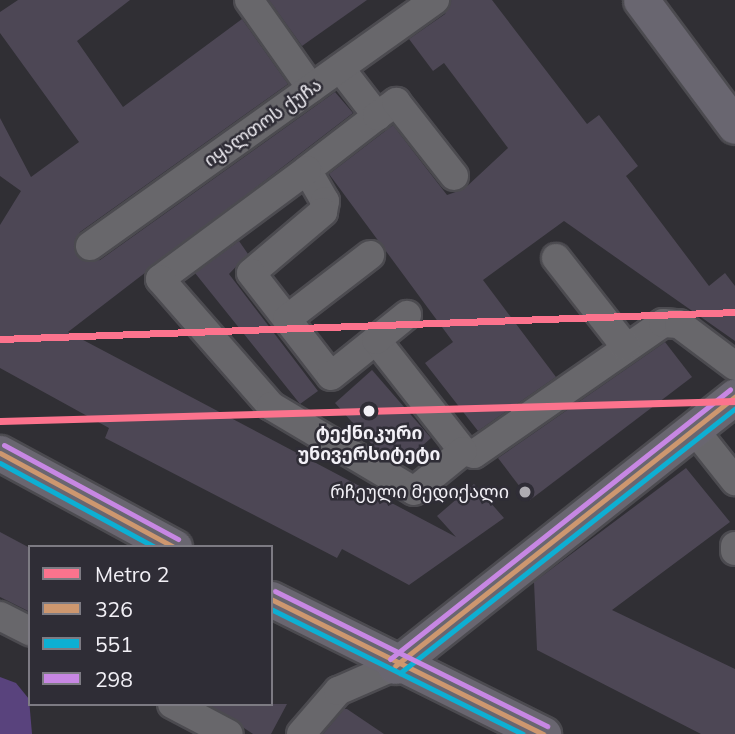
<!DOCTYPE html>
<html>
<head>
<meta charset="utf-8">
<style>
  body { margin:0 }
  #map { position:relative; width:735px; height:734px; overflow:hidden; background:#302f34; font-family:Mulish,"Noto Sans Georgian",sans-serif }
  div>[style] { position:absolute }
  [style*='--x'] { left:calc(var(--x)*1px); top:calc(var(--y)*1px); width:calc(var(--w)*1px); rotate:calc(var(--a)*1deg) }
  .forest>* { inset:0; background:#59437d }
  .building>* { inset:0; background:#4d4755 }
  .roads { filter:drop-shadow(2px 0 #4c4b50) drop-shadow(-2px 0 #4c4b50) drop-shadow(0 2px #4c4b50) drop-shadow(0 -2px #4c4b50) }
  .minor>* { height:28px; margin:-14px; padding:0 14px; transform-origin:14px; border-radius:14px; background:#68676b }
  .major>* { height:35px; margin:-17.5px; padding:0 17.5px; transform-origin:17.5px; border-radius:17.5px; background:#696670 }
  .bus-1>* { height:5px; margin:-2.5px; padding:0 2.5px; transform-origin:2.5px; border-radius:2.5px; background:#cd976f }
  .bus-2>* { height:5px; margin:-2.5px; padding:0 2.5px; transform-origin:2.5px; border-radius:2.5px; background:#0dafd3 }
  .bus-3>* { height:5px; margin:-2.5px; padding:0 2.5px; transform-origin:2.5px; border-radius:2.5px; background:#c787e3 }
  .metro-1>* { height:7px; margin:-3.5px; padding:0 3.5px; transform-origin:3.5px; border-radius:3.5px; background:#fc738d }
  .dots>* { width:19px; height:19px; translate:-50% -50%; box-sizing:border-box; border:4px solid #2f2d36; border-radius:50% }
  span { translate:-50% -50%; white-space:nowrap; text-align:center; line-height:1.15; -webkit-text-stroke:5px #2f2d36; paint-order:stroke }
  .street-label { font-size:18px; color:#f2f0f6 }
  .stop-label { font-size:18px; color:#f2f0f6; font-weight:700 }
  .poi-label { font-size:18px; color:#f2f0f6 }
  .right { translate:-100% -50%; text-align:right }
  .legend { position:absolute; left:28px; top:545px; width:245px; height:161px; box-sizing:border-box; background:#2f2d36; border:2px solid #7d7b83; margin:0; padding:9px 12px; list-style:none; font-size:21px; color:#f2f0f6 }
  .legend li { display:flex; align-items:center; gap:14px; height:35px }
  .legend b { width:35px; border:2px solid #7d7b83 }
</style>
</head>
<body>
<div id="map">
  <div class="forest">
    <i style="clip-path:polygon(0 677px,16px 683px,29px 699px,32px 734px,0 734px)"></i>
  </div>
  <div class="building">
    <i style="clip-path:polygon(18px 0,130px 0,77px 41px,123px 107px,242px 19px,288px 84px,80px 232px,74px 248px,84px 261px,100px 260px,335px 92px,353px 113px,68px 332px,456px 537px,437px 516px,474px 484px,504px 518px,409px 585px,342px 549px,337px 558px,105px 438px,109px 428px,0 368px,0 225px,21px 191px,0 176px,0 118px,31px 177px,79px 142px,0 33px,0 12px)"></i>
    <i style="clip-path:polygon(269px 0,367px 0,302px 46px)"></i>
    <i style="clip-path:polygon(451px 0,492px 0,587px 124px,599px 115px,638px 166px,626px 176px,709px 286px,725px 273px,735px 286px,735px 341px,564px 221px,483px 280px,556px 377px,478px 431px,425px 363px,453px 342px,329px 174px,393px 125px,447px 195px,464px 189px,508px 148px,444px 63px,433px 71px,409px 39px,445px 14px)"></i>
    <i style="clip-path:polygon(239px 241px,248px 254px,229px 274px,318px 391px,300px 404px,195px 273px)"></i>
    <i style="clip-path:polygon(665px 342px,692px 377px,530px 500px,498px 458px)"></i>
    <i style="clip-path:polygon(372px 370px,431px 438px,402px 464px,377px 450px,335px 403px)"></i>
    <i style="clip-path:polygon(686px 468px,730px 522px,612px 610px,735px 669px,735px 734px,701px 734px,537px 650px,534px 582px)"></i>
    <i style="clip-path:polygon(0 532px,30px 548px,30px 612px,0 597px)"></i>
    <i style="clip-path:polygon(208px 704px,287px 704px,271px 734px,253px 734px)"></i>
    <i style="clip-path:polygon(344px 709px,347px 709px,384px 734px,323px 734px)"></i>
  </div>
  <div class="roads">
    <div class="minor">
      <i style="--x:249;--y:0;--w:108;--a:54.8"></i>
      <i style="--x:340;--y:68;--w:61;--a:52.4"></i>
      <i style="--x:377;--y:116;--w:88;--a:142.4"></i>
      <i style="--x:307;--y:170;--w:36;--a:60"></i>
      <i style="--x:325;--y:201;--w:11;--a:100"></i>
      <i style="--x:323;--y:212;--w:94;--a:139.7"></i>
      <i style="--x:251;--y:273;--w:130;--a:52.2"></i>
      <i style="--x:331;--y:376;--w:58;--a:-38.7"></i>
      <i style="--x:376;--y:340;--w:141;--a:51.9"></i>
      <i style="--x:463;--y:451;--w:11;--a:15"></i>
      <i style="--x:474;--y:454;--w:230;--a:-34.7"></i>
      <i style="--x:663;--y:323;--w:16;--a:4"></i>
      <i style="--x:679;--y:324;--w:70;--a:36.9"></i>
      <i style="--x:377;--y:116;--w:24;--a:-36"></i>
      <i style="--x:396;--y:102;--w:94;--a:51.9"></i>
      <i style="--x:307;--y:170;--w:183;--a:143.4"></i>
      <i style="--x:160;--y:279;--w:169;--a:48.8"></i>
      <i style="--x:271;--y:406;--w:166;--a:30.7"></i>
      <i style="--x:414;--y:491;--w:63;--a:-39.2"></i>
      <i style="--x:90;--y:246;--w:424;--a:-35.5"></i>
      <i style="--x:556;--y:258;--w:112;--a:51.9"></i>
      <i style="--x:287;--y:319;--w:105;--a:-37.6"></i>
      <i style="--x:376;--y:340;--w:40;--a:-39"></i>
      <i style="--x:693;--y:428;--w:68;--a:51.6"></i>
      <i style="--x:735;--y:546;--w:5;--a:90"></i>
      <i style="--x:0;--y:616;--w:34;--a:27"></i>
      <i style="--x:172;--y:704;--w:64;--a:27.8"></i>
      <i style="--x:301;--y:734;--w:57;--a:-49.3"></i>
      <i style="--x:338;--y:691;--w:62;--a:-23.7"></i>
    </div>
    <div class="major">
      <i style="--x:641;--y:0;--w:157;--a:53.3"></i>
      <i style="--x:0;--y:453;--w:198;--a:28.4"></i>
      <i style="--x:271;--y:599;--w:304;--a:26.4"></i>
      <i style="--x:395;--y:666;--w:434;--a:-38.4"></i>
    </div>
  </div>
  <div class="bus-1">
    <i style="--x:0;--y:453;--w:198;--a:28.4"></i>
    <i style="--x:271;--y:599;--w:304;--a:26.4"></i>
    <i style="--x:395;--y:666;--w:434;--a:-38.4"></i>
  </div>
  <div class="bus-2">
    <i style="--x:0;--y:463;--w:176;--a:28.5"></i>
    <i style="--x:271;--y:609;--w:281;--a:26.4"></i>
    <i style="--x:400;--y:673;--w:427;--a:-38.3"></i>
  </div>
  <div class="bus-3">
    <i style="--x:4;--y:445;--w:198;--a:28.4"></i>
    <i style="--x:275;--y:591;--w:304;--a:26.4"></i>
    <i style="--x:390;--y:659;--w:434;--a:-38.4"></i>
  </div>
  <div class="metro-1">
    <i style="--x:0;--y:339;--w:735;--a:-2.1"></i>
    <i style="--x:0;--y:421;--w:735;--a:-1.56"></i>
  </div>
  <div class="dots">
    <i style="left:369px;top:411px;background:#f2f0f6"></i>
    <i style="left:525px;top:492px;background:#aeacb2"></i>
  </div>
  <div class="street-label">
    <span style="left:263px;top:123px;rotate:-35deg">იყალთოს ქუჩა</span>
  </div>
  <div class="stop-label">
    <span style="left:369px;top:444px">ტექნიკური<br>უნივერსიტეტი</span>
  </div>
  <div class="poi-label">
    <span class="right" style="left:509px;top:492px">რჩეული მედიქალი</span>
  </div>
  <ul class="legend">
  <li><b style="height:9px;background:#fc738d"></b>Metro 2</li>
  <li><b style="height:9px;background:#cd976f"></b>326</li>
  <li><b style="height:9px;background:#0dafd3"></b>551</li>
  <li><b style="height:9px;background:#c787e3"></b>298</li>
  </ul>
</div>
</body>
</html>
